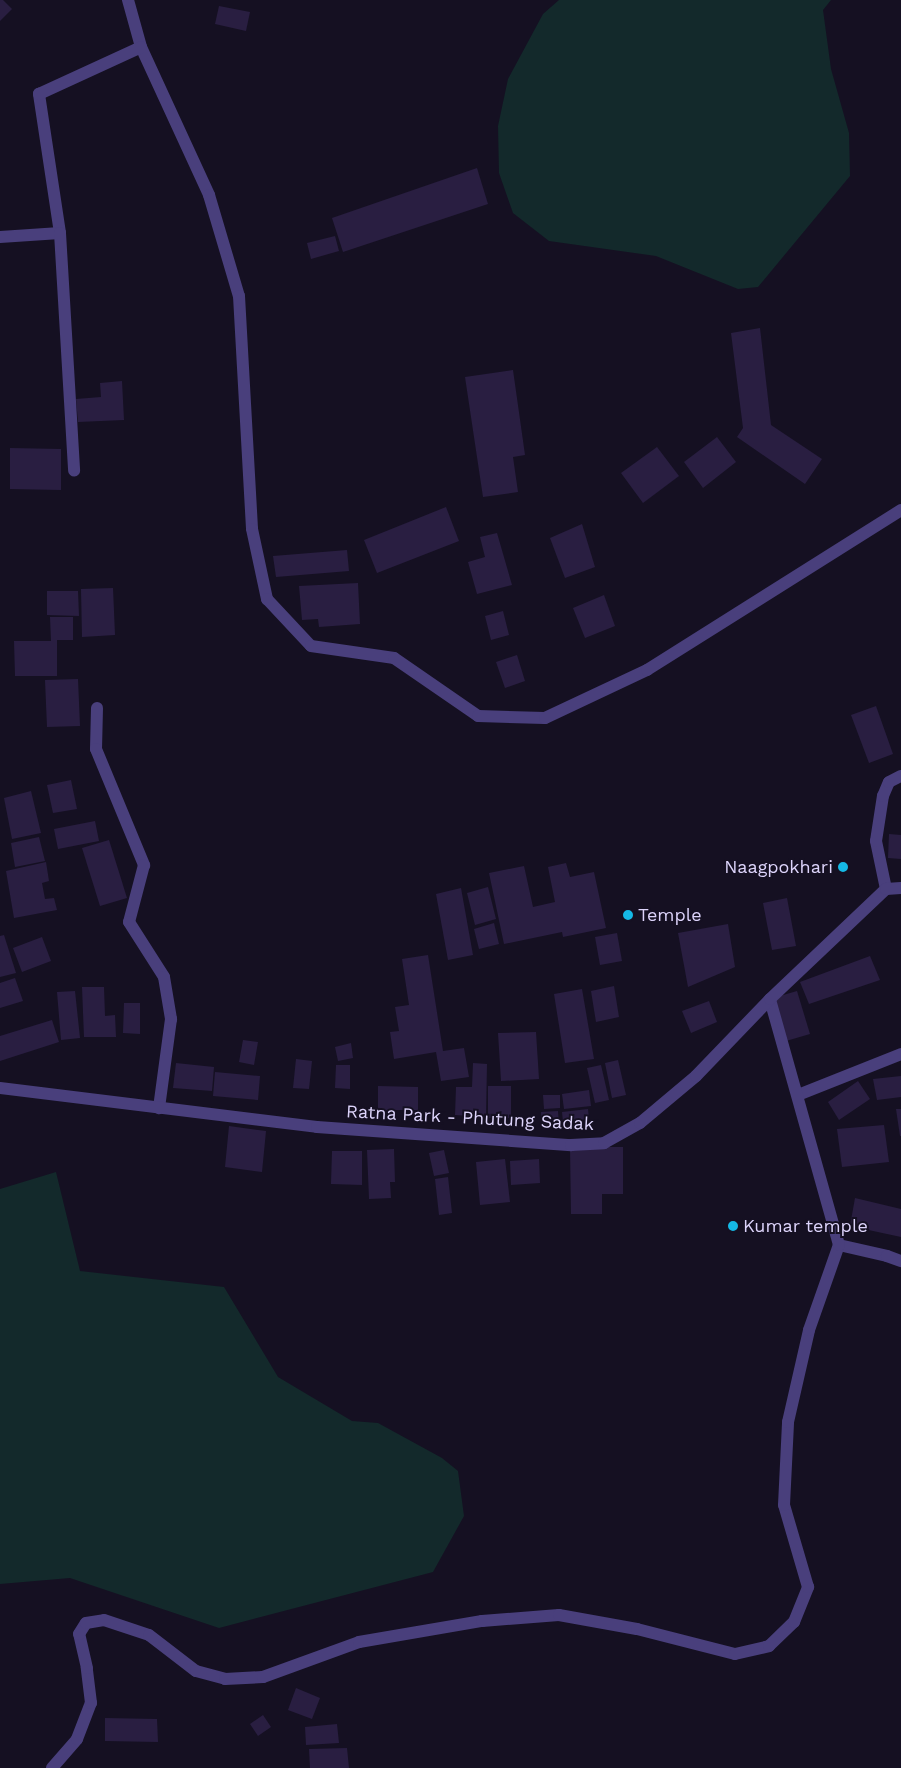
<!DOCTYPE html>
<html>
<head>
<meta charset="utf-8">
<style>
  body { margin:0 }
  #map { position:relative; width:901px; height:1768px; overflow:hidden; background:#151022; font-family:"Work Sans",sans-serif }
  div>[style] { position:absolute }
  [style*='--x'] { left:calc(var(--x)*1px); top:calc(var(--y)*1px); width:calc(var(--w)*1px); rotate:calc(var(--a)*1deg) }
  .green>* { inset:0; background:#13292b }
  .building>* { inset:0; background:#291e41 }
  .minor>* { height:12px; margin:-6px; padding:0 6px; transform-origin:6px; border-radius:6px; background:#493f7c }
  .tertiary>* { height:12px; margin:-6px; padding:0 6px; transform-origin:6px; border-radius:6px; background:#493f7c }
  .dots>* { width:14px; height:14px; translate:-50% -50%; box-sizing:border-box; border:2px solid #151022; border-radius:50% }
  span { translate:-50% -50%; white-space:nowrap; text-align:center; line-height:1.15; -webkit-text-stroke:4px #151022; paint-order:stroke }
  .poi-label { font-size:18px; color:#ddd4fb }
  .right { translate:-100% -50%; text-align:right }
  .left { translate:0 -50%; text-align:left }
  .street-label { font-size:18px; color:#ddd4fb }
</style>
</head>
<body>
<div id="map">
  <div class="green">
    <i style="clip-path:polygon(559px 0,831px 0,823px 10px,831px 69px,849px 133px,850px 176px,758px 287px,738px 289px,656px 256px,549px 241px,513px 213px,499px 173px,498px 126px,508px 79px,543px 14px)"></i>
    <i style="clip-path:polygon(56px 1172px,80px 1271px,224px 1287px,278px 1377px,352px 1421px,378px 1423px,442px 1458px,458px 1471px,464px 1516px,433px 1572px,219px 1628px,70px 1578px,0 1584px,0 1189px)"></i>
  </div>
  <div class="building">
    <i style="clip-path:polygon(0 0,3px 0,12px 9px,0 21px)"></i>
    <i style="clip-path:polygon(219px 6px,250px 12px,246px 31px,215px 24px)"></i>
    <i style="clip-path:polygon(477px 168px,488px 204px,343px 252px,332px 218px)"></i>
    <i style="clip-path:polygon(335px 236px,339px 251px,311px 259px,307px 243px)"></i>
    <i style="clip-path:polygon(760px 328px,771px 425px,822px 459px,805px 484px,737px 437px,743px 428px,731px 333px)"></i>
    <i style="clip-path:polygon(513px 370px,525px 455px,513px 457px,518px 492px,483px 497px,465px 377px)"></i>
    <i style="clip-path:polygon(122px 381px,124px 420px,78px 422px,76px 399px,101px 397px,100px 383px)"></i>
    <i style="clip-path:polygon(717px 437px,736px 462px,703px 488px,684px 462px)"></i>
    <i style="clip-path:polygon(657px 447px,679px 476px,643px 503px,621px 473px)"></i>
    <i style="clip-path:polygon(10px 448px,61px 449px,61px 490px,10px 489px)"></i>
    <i style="clip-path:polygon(446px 507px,459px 541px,377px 573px,364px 540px)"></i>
    <i style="clip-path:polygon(582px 524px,595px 567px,565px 578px,550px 538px)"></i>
    <i style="clip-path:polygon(497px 533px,512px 585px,477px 594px,468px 562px,485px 557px,480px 537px)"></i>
    <i style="clip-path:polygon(347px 550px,349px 571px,276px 577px,273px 556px)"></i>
    <i style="clip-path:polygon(358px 583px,360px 624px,319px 627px,318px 619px,302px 620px,299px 586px)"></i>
    <i style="clip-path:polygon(113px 588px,115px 635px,82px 637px,81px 589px)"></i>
    <i style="clip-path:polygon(47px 591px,78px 591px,79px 616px,47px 615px)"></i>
    <i style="clip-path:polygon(604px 595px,615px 626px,585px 638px,573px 608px)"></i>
    <i style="clip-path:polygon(503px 611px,509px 635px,491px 640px,485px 616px)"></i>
    <i style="clip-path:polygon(50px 617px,73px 617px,73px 640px,57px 640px,57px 676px,15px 676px,14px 641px,51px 641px)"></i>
    <i style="clip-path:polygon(517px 655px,525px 681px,505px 688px,496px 662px)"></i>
    <i style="clip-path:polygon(78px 679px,80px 726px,47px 727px,45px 680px)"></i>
    <i style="clip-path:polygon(876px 706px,893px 754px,869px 763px,851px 715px)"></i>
    <i style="clip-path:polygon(71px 780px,77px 809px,53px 813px,47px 785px)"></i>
    <i style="clip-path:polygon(31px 791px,41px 833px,12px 839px,4px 798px)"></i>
    <i style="clip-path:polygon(95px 821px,99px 841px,58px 849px,54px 829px)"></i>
    <i style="clip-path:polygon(889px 834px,901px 835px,901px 859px,888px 858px)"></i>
    <i style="clip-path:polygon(39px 837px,45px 861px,15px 867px,11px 843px)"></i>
    <i style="clip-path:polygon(109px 840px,127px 898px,100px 906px,82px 848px)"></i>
    <i style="clip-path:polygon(46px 862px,49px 881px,42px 883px,45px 899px,54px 898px,57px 910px,14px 918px,6px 871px)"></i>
    <i style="clip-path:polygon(566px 863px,570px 877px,594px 872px,606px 928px,563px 937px,562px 932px,504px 944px,489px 873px,524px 866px,533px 907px,555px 902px,548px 867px)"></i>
    <i style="clip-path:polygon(488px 887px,496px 919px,475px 925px,467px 893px)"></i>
    <i style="clip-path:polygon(461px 888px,473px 955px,448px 960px,436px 894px)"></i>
    <i style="clip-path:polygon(787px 898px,796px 946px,772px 950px,763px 903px)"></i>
    <i style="clip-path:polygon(494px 923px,499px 944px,479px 949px,474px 929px)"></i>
    <i style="clip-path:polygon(728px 924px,735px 967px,688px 987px,678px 933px)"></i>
    <i style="clip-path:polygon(617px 933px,622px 961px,600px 965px,595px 937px)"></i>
    <i style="clip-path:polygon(4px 935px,16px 973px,0 977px,0 936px)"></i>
    <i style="clip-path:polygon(42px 937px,51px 961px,22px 972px,13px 948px)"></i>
    <i style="clip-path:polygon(428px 955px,443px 1051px,464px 1048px,469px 1077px,441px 1081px,436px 1052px,394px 1059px,390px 1032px,399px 1031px,395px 1007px,409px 1005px,402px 959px)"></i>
    <i style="clip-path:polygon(870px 956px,880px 980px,809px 1004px,800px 982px)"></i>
    <i style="clip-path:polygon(15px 978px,23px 1001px,0 1008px,0 983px)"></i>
    <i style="clip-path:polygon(614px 986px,619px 1017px,596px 1022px,591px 991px)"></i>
    <i style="clip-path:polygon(82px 987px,104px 987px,105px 1016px,115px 1015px,116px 1037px,84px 1037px)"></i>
    <i style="clip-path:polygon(582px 989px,594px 1059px,565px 1063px,554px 994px)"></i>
    <i style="clip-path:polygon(75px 991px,80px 1038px,61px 1040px,57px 992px)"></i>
    <i style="clip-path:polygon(797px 991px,810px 1034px,786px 1041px,773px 998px)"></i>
    <i style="clip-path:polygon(709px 1001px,717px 1022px,691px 1033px,682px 1011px)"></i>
    <i style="clip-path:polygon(124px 1003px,140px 1003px,140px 1034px,123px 1033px)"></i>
    <i style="clip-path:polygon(52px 1020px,59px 1042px,0 1061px,0 1036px)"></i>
    <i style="clip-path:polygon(536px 1032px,539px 1079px,501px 1081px,498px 1033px)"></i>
    <i style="clip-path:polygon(243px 1040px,258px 1042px,254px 1065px,239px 1062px)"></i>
    <i style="clip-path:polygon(351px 1043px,353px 1058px,338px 1061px,335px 1047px)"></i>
    <i style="clip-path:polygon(296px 1059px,312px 1061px,309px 1089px,293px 1088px)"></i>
    <i style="clip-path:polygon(618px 1060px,626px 1095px,612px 1098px,605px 1063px)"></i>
    <i style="clip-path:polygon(176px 1063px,214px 1067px,212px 1091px,173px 1088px)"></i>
    <i style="clip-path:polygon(473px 1063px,487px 1064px,486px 1117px,455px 1115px,456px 1087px,472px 1087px)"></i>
    <i style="clip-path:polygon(336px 1065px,350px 1065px,350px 1089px,335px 1088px)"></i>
    <i style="clip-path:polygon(601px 1065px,609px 1100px,595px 1103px,587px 1068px)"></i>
    <i style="clip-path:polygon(215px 1072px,260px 1076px,258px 1100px,213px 1096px)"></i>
    <i style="clip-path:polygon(901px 1076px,901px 1097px,877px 1100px,873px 1079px)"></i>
    <i style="clip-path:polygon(858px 1081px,870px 1099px,839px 1120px,828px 1102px)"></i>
    <i style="clip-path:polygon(378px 1086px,418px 1087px,418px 1110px,378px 1110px)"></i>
    <i style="clip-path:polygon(488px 1086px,511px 1086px,511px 1118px,488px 1118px)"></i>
    <i style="clip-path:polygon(589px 1090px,591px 1106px,564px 1109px,562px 1094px)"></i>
    <i style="clip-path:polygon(543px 1095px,560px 1095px,560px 1108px,544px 1109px)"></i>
    <i style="clip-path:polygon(588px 1109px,589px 1119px,563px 1122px,562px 1112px)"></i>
    <i style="clip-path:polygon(896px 1109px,901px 1109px,901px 1136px,900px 1136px)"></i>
    <i style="clip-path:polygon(558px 1111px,559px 1125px,542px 1126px,541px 1112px)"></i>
    <i style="clip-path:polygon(884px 1125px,889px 1162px,842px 1167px,837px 1129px)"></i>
    <i style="clip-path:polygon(229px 1126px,266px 1131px,262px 1172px,225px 1167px)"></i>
    <i style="clip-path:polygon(570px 1147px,623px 1147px,623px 1194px,602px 1194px,602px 1214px,571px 1214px)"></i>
    <i style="clip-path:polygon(394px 1149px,395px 1182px,390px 1182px,391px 1198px,369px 1199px,367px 1150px)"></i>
    <i style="clip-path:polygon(444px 1150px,449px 1173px,434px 1176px,429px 1153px)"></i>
    <i style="clip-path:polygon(332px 1151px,362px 1151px,362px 1185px,331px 1184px)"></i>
    <i style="clip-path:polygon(505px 1159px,510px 1202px,480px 1205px,476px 1162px)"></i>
    <i style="clip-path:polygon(539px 1159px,540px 1183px,511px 1185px,510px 1161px)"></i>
    <i style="clip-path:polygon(448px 1177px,452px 1213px,439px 1215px,435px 1179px)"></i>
    <i style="clip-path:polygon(855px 1198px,901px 1209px,901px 1237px,850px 1226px)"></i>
    <i style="clip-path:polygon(296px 1688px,320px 1698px,312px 1719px,288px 1710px)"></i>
    <i style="clip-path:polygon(263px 1715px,271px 1727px,258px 1736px,250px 1724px)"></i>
    <i style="clip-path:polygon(105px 1718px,157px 1719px,158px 1742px,105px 1741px)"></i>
    <i style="clip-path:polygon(337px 1724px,339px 1743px,306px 1745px,305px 1727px)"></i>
    <i style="clip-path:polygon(347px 1748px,349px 1768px,310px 1768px,309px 1749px)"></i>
  </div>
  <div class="minor">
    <i style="--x:128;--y:0;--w:49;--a:74.5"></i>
    <i style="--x:141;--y:47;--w:163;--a:65.3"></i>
    <i style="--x:209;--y:195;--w:105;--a:73.5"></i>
    <i style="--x:239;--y:296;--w:233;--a:86.8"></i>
    <i style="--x:252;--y:529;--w:72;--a:77.9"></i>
    <i style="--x:267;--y:599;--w:64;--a:46.9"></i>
    <i style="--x:311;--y:646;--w:84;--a:8.2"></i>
    <i style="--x:394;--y:658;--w:102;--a:34.6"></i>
    <i style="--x:478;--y:716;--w:67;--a:1.7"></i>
    <i style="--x:545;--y:718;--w:113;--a:-25.2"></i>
    <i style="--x:647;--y:670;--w:300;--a:-32.2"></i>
    <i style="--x:60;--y:233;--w:141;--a:-98.6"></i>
    <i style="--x:39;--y:94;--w:112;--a:-24.7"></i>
    <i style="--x:0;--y:237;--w:60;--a:-3.8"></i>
    <i style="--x:60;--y:233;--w:238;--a:86.6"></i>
    <i style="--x:97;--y:708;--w:41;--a:91.4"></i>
    <i style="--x:96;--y:749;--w:126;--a:67.5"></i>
    <i style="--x:144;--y:865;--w:59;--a:104.7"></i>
    <i style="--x:129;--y:922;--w:65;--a:57.5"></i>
    <i style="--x:164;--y:977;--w:43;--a:80.5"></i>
    <i style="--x:171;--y:1019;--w:90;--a:97.7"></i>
    <i style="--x:886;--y:889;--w:49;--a:-101.8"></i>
    <i style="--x:876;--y:841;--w:46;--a:-81.2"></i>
    <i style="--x:883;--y:796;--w:15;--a:-67"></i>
    <i style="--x:889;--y:782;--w:13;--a:-27"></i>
    <i style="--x:798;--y:1095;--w:111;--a:-21.7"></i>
    <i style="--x:839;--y:1245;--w:49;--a:12.9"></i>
    <i style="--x:887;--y:1256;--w:15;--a:20"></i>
    <i style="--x:52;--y:1768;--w:38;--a:-49"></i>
    <i style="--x:77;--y:1739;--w:39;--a:-69"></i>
    <i style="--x:91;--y:1703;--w:35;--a:-97"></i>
    <i style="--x:87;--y:1668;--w:35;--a:-103"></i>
    <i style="--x:79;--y:1634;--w:13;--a:-58"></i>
    <i style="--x:86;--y:1623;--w:18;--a:-9"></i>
    <i style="--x:104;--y:1620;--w:47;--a:18.4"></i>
    <i style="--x:149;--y:1635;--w:59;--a:37.5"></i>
    <i style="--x:196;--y:1671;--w:30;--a:15"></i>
    <i style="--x:225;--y:1679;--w:38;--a:-3"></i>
    <i style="--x:263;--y:1677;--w:102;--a:-20"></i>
    <i style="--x:359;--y:1642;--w:125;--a:-9.7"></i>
    <i style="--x:482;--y:1621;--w:77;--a:-4.5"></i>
    <i style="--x:559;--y:1615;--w:79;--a:10.2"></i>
    <i style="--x:637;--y:1629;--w:101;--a:14.3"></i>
    <i style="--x:735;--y:1654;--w:35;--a:-13"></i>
    <i style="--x:769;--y:1646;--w:35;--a:-44"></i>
    <i style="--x:794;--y:1622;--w:38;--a:-68"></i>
    <i style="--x:808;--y:1587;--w:85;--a:-106.3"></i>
    <i style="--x:784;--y:1505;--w:83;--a:-87.2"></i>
    <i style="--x:788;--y:1422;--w:94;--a:-77.1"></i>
    <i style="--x:809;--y:1330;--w:90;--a:-70.6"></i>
    <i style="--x:839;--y:1245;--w:255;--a:-105.7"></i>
  </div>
  <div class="tertiary">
    <i style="--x:0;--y:1088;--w:319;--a:7"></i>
    <i style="--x:317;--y:1127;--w:255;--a:4.1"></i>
    <i style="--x:571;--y:1145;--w:33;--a:-3"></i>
    <i style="--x:604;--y:1143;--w:41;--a:-29.1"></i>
    <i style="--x:640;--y:1123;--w:73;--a:-40"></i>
    <i style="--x:696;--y:1076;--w:107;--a:-46.1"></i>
    <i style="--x:770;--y:999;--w:160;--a:-43.5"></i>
    <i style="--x:886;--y:889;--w:15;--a:-4"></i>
  </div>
  <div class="dots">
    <i style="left:843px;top:867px;background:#15b9e6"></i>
    <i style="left:628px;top:915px;background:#15b9e6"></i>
    <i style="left:733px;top:1226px;background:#15b9e6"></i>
  </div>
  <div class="poi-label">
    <span class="right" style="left:833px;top:867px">Naagpokhari</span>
    <span class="left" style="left:638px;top:915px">Temple</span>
    <span class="left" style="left:743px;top:1226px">Kumar temple</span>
  </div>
  <div class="street-label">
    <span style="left:470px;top:1118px;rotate:3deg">Ratna Park - Phutung Sadak</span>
  </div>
</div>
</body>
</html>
